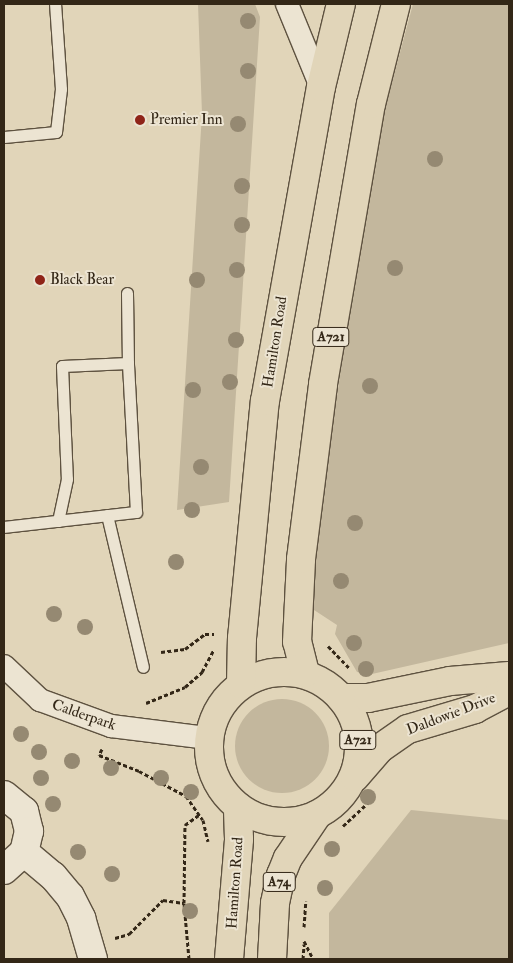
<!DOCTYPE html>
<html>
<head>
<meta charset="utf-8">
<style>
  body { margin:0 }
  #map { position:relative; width:513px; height:963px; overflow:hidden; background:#e1d5b9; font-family:"IM FELL Double Pica",serif }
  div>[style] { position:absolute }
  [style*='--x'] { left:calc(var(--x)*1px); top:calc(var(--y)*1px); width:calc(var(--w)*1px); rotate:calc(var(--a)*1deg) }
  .green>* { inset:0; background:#c3b79d }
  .round { border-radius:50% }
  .path>* { height:3px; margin-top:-1.5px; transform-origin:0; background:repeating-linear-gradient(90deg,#332717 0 4px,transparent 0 6.5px) }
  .roads { filter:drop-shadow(1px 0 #5e5240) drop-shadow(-1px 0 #5e5240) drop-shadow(0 1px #5e5240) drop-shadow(0 -1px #5e5240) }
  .lane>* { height:11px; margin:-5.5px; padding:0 5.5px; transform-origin:5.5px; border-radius:5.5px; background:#ece4d2 }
  .street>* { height:22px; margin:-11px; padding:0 11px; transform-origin:11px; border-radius:11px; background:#ece4d2 }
  .secondary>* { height:28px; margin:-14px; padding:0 14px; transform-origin:14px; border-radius:14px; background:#ece4d2 }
  .primary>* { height:28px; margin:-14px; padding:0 14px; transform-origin:14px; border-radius:14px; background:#e1d5b9 }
  .primary>.ring { margin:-14px; padding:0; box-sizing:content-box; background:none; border:28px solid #e1d5b9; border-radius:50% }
  .trees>* { width:16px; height:16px; margin:-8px; border-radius:50%; background:#958972 }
  .dots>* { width:14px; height:14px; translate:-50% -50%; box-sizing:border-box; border:2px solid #ece4d2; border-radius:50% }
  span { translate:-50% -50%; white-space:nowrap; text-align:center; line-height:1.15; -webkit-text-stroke:4px #ece4d2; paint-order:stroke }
  .shield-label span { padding:1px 4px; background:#ece4d2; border:1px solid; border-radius:4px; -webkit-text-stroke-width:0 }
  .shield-label { font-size:14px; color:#332717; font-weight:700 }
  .poi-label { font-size:15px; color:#332717 }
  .left { translate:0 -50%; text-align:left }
  .street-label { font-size:15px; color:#332717 }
  .frame { position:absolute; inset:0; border:5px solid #332717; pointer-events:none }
</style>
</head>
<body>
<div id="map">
  <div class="green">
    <i style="clip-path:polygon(198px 4px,255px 4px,260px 17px,229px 502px,177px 510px,202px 114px)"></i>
    <i style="clip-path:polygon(413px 4px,509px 4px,509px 643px,372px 674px,357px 672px,335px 634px,337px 625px,314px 610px,310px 582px,371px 161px)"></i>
    <i class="round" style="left:235px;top:699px;width:94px;height:94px"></i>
    <i style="clip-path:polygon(411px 810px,509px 820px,509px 959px,329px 959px,329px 913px)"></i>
  </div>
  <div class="path">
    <i style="--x:328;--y:646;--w:32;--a:46"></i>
    <i style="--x:161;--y:652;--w:24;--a:-7"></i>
    <i style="--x:185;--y:649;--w:25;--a:-37"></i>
    <i style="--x:205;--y:634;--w:9;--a:0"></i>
    <i style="--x:146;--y:703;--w:42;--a:-22.3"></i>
    <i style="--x:185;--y:687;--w:23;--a:-41"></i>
    <i style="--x:202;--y:672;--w:24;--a:-62"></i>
    <i style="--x:102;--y:749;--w:7;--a:117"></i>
    <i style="--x:99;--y:755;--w:43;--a:21.8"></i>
    <i style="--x:139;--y:771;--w:53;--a:28"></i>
    <i style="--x:186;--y:796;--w:29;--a:55"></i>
    <i style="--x:203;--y:820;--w:22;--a:77"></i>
    <i style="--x:343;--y:826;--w:34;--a:-43"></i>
    <i style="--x:304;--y:927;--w:26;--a:-86"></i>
    <i style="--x:115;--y:938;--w:15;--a:-16"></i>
    <i style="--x:129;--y:934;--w:48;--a:-45"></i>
    <i style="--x:163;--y:900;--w:21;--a:8"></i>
    <i style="--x:304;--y:941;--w:20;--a:63"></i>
    <i style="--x:189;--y:959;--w:56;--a:-95.1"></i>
    <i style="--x:184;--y:903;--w:78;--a:-89.3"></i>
    <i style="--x:185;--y:825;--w:17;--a:-36"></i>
    <i style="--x:303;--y:959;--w:15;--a:-86"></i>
  </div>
  <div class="roads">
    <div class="lane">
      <i style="--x:4;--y:137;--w:52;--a:-5.5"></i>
      <i style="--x:56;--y:132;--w:43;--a:-83.4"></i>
      <i style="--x:61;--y:89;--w:85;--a:-94"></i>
      <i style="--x:127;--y:293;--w:70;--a:89.2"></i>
      <i style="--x:107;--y:515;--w:156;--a:76.7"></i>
      <i style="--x:4;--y:527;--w:133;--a:-6.5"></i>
      <i style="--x:136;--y:512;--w:149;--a:-93.1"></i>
      <i style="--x:128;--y:363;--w:66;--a:177.4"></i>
      <i style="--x:62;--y:366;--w:113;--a:87.5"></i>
      <i style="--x:67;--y:479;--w:43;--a:102.1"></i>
    </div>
    <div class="street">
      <i style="--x:287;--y:4;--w:90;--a:67.7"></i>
      <i style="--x:4;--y:666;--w:50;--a:43.4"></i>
      <i style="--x:40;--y:700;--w:76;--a:20.1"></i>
      <i style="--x:111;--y:726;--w:98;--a:7.1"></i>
    </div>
    <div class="secondary">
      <i style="--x:4;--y:795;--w:26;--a:39"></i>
      <i style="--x:24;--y:811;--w:21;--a:76"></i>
      <i style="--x:29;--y:831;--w:22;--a:103"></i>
      <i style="--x:24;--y:852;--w:27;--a:138"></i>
      <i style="--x:24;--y:852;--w:38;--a:40"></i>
      <i style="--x:53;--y:876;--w:26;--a:50"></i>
      <i style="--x:70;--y:896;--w:25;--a:63"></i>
      <i style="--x:81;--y:918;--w:43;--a:73.7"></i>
    </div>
    <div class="primary">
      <i class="ring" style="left:209px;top:672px;width:122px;height:122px"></i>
      <i style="--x:305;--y:673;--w:32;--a:-104"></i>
      <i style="--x:297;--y:642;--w:83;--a:-87.2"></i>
      <i style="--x:301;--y:559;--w:176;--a:-82.8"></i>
      <i style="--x:323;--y:384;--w:284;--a:-80.3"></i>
      <i style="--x:371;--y:104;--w:103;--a:-76"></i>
      <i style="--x:241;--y:684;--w:46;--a:-88.8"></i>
      <i style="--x:242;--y:638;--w:238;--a:-84.5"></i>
      <i style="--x:265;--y:401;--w:319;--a:-79.9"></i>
      <i style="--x:321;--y:87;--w:85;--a:-76.5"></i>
      <i style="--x:341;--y:698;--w:27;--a:0"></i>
      <i style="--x:368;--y:698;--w:84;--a:-11.7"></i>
      <i style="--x:450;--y:681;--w:59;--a:-4.8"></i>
      <i style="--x:355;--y:777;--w:37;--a:-49"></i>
      <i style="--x:379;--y:749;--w:35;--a:-35"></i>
      <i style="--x:408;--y:729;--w:70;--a:-16.6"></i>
      <i style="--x:475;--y:709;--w:38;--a:-28"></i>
      <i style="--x:229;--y:959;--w:120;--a:-85.2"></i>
      <i style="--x:239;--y:839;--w:32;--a:-92"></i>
      <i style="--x:272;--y:959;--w:56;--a:-86.9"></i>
      <i style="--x:275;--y:903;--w:29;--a:-78"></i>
      <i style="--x:281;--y:875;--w:18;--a:-68"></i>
      <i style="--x:288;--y:858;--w:52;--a:-56"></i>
    </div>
  </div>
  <div class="trees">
    <i style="left:248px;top:21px"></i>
    <i style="left:248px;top:71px"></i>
    <i style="left:238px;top:124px"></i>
    <i style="left:435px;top:159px"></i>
    <i style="left:242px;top:186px"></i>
    <i style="left:242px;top:225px"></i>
    <i style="left:395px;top:268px"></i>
    <i style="left:237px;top:270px"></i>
    <i style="left:197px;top:280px"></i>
    <i style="left:236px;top:340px"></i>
    <i style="left:230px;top:382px"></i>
    <i style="left:370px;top:386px"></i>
    <i style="left:193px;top:390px"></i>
    <i style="left:201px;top:467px"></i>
    <i style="left:192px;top:510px"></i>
    <i style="left:355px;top:523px"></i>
    <i style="left:176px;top:562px"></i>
    <i style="left:341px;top:581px"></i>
    <i style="left:54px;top:614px"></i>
    <i style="left:85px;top:627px"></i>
    <i style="left:354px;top:643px"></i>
    <i style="left:366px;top:669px"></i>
    <i style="left:21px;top:734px"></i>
    <i style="left:39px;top:752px"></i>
    <i style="left:72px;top:761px"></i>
    <i style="left:111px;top:768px"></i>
    <i style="left:41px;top:778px"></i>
    <i style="left:161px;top:778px"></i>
    <i style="left:191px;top:792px"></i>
    <i style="left:368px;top:797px"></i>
    <i style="left:53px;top:804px"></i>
    <i style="left:332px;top:849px"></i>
    <i style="left:78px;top:852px"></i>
    <i style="left:112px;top:874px"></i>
    <i style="left:325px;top:888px"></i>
    <i style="left:190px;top:911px"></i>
  </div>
  <div class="dots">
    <i style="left:140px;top:120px;background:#8f2418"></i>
    <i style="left:40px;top:280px;background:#8f2418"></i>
  </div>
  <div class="shield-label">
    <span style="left:331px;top:337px">A721</span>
    <span style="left:358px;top:740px">A721</span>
    <span style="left:279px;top:882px">A74</span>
  </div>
  <div class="poi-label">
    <span class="left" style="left:150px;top:120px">Premier Inn</span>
    <span class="left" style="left:50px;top:280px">Black Bear</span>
  </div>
  <div class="street-label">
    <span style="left:275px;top:342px;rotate:-81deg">Hamilton Road</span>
    <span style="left:451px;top:714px;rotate:-21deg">Daldowie Drive</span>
    <span style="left:84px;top:715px;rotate:19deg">Calderpark</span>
    <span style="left:235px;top:883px;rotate:-86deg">Hamilton Road</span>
  </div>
  <div class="frame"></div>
</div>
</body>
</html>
